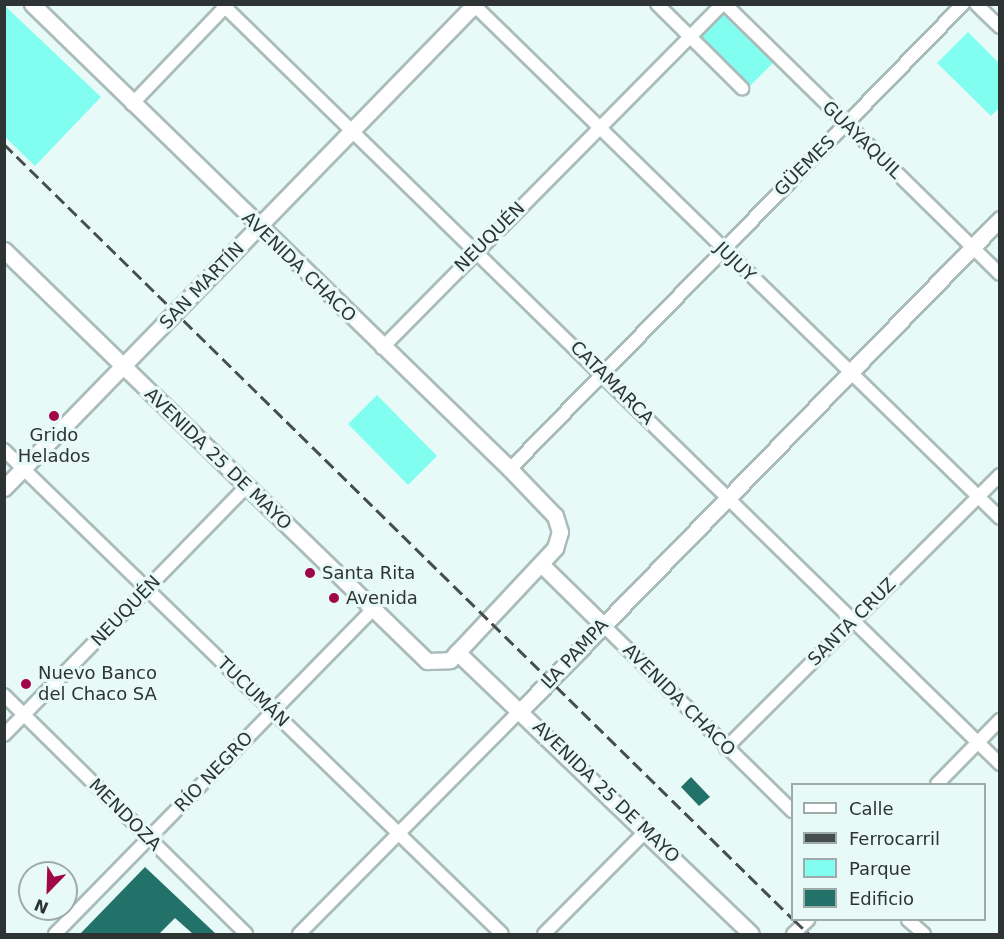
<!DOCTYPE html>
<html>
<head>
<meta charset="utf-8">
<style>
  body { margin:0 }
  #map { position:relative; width:1004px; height:939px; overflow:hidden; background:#e8faf7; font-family:"DejaVu Sans",sans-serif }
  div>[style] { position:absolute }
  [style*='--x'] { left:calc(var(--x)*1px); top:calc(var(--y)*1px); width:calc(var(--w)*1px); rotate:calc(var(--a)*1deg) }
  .green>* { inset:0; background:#82fef0 }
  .building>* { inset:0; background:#23726a }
  .roads { filter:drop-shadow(2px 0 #aabcb9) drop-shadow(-2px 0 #aabcb9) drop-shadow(0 2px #aabcb9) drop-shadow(0 -2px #aabcb9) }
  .minor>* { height:12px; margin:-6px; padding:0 6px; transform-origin:6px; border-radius:6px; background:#fff }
  .tertiary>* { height:15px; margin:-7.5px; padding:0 7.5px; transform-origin:7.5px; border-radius:7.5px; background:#fff }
  .rail>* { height:3px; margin-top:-1.5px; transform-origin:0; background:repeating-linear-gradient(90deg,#464e4d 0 12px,transparent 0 18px) }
  .dots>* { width:16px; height:16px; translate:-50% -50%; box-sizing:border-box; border:3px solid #e8faf7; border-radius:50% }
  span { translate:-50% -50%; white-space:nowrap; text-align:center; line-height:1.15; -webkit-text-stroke:6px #e8faf7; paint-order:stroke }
  .street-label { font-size:18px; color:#2d3433 }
  .poi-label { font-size:18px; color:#2d3433 }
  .left { translate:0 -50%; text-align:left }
  .frame { position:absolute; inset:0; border:6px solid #2d3433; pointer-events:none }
  .legend { position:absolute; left:791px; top:783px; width:195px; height:138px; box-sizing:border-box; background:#e8faf7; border:2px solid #9daba9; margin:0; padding:8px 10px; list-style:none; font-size:18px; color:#2d3433 }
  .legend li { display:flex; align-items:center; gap:12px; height:30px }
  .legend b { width:30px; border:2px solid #9daba9 }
  .north { position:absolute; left:18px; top:861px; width:60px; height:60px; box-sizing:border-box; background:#e8faf7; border:2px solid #9daba9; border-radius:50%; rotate:203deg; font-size:16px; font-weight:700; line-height:24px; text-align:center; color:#2d3433 }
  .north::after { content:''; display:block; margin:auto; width:21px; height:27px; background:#a10647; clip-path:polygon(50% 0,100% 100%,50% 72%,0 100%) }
</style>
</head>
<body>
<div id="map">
  <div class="green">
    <i style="clip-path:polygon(4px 5px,101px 97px,35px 166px,5px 137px)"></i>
    <i style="clip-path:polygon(723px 14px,773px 63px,749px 87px,699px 38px)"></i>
    <i style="clip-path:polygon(968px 32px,999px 63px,999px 108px,991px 116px,937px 63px)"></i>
    <i style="clip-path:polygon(377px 395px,437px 456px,408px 485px,348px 424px)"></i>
  </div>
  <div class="building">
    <i style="clip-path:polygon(691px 777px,710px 797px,699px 806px,681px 787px)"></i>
    <i style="clip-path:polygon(145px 867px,216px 934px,193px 934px,175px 918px,159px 934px,80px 934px)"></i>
  </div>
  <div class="roads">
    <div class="minor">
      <i style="--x:222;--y:4;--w:1088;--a:44.33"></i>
      <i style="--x:473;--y:4;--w:736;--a:44.28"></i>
      <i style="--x:657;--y:4;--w:120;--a:44.7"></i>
      <i style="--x:725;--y:4;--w:385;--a:44.5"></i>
      <i style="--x:976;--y:4;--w:33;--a:44"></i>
      <i style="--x:132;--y:104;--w:139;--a:-46.2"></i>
      <i style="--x:382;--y:348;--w:484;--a:-45.3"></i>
      <i style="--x:4;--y:450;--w:694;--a:44.18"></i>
      <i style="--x:510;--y:469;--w:649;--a:-45.75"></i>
      <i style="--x:602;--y:624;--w:267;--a:44.5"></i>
      <i style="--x:4;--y:695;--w:340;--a:44.6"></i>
      <i style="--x:4;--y:735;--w:348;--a:-45.7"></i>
      <i style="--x:726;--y:748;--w:387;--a:-44.9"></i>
      <i style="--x:937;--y:784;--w:90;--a:-45.5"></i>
      <i style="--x:908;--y:920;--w:21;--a:41"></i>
      <i style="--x:55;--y:934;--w:455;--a:-45.6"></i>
      <i style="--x:299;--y:934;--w:315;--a:-45.3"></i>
      <i style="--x:544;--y:934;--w:145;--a:-45.3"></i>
      <i style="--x:793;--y:934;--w:21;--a:-43"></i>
    </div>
    <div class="tertiary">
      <i style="--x:4;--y:250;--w:590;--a:44.18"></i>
      <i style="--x:427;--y:661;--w:23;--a:-2"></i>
      <i style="--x:450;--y:660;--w:154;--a:-46.8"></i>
      <i style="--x:555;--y:548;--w:17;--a:-73"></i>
      <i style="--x:560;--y:532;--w:17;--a:-107"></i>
      <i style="--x:555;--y:516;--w:65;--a:-133.8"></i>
      <i style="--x:510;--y:469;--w:667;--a:-135.79"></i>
      <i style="--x:4;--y:488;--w:675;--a:-45.78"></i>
      <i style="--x:541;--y:564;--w:86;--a:44.5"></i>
      <i style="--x:457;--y:652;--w:407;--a:43.8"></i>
      <i style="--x:521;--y:710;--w:686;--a:-45.71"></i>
    </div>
  </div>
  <div class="rail">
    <i style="--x:4;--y:144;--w:1105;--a:44.49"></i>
    <i style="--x:794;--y:920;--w:21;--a:43"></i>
  </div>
  <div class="dots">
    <i style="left:54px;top:416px;background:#a10647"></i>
    <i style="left:310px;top:573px;background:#a10647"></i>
    <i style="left:334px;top:598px;background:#a10647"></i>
    <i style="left:26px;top:684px;background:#a10647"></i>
  </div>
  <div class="street-label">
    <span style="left:862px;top:140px;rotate:44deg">GUAYAQUIL</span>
    <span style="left:805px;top:166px;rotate:-45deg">GÜEMES</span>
    <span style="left:490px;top:237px;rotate:-45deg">NEUQUÉN</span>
    <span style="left:735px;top:262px;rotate:44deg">JUJUY</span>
    <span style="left:299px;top:267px;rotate:44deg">AVENIDA CHACO</span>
    <span style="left:202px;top:286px;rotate:-46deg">SAN MARTÍN</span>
    <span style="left:612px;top:383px;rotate:45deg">CATAMARCA</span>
    <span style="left:218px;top:459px;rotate:44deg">AVENIDA 25 DE MAYO</span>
    <span style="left:126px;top:611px;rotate:-46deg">NEUQUÉN</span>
    <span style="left:852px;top:622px;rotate:-45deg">SANTA CRUZ</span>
    <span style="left:575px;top:654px;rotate:-47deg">LA PAMPA</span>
    <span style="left:253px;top:692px;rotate:44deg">TUCUMÁN</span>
    <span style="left:679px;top:700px;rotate:45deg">AVENIDA CHACO</span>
    <span style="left:214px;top:772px;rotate:-46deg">RÍO NEGRO</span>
    <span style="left:606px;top:792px;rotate:44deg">AVENIDA 25 DE MAYO</span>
    <span style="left:125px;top:815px;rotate:45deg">MENDOZA</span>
  </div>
  <div class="poi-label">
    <span style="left:54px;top:446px">Grido<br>Helados</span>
    <span class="left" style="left:322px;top:573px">Santa Rita</span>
    <span class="left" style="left:346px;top:598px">Avenida</span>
    <span class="left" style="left:38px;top:684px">Nuevo Banco<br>del Chaco SA</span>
  </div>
  <div class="frame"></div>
  <ul class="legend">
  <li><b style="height:8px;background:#fff"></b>Calle</li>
  <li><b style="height:8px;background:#464e4d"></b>Ferrocarril</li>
  <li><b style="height:16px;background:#82fef0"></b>Parque</li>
  <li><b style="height:16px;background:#23726a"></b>Edificio</li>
  </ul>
  <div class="north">N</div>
</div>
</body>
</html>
